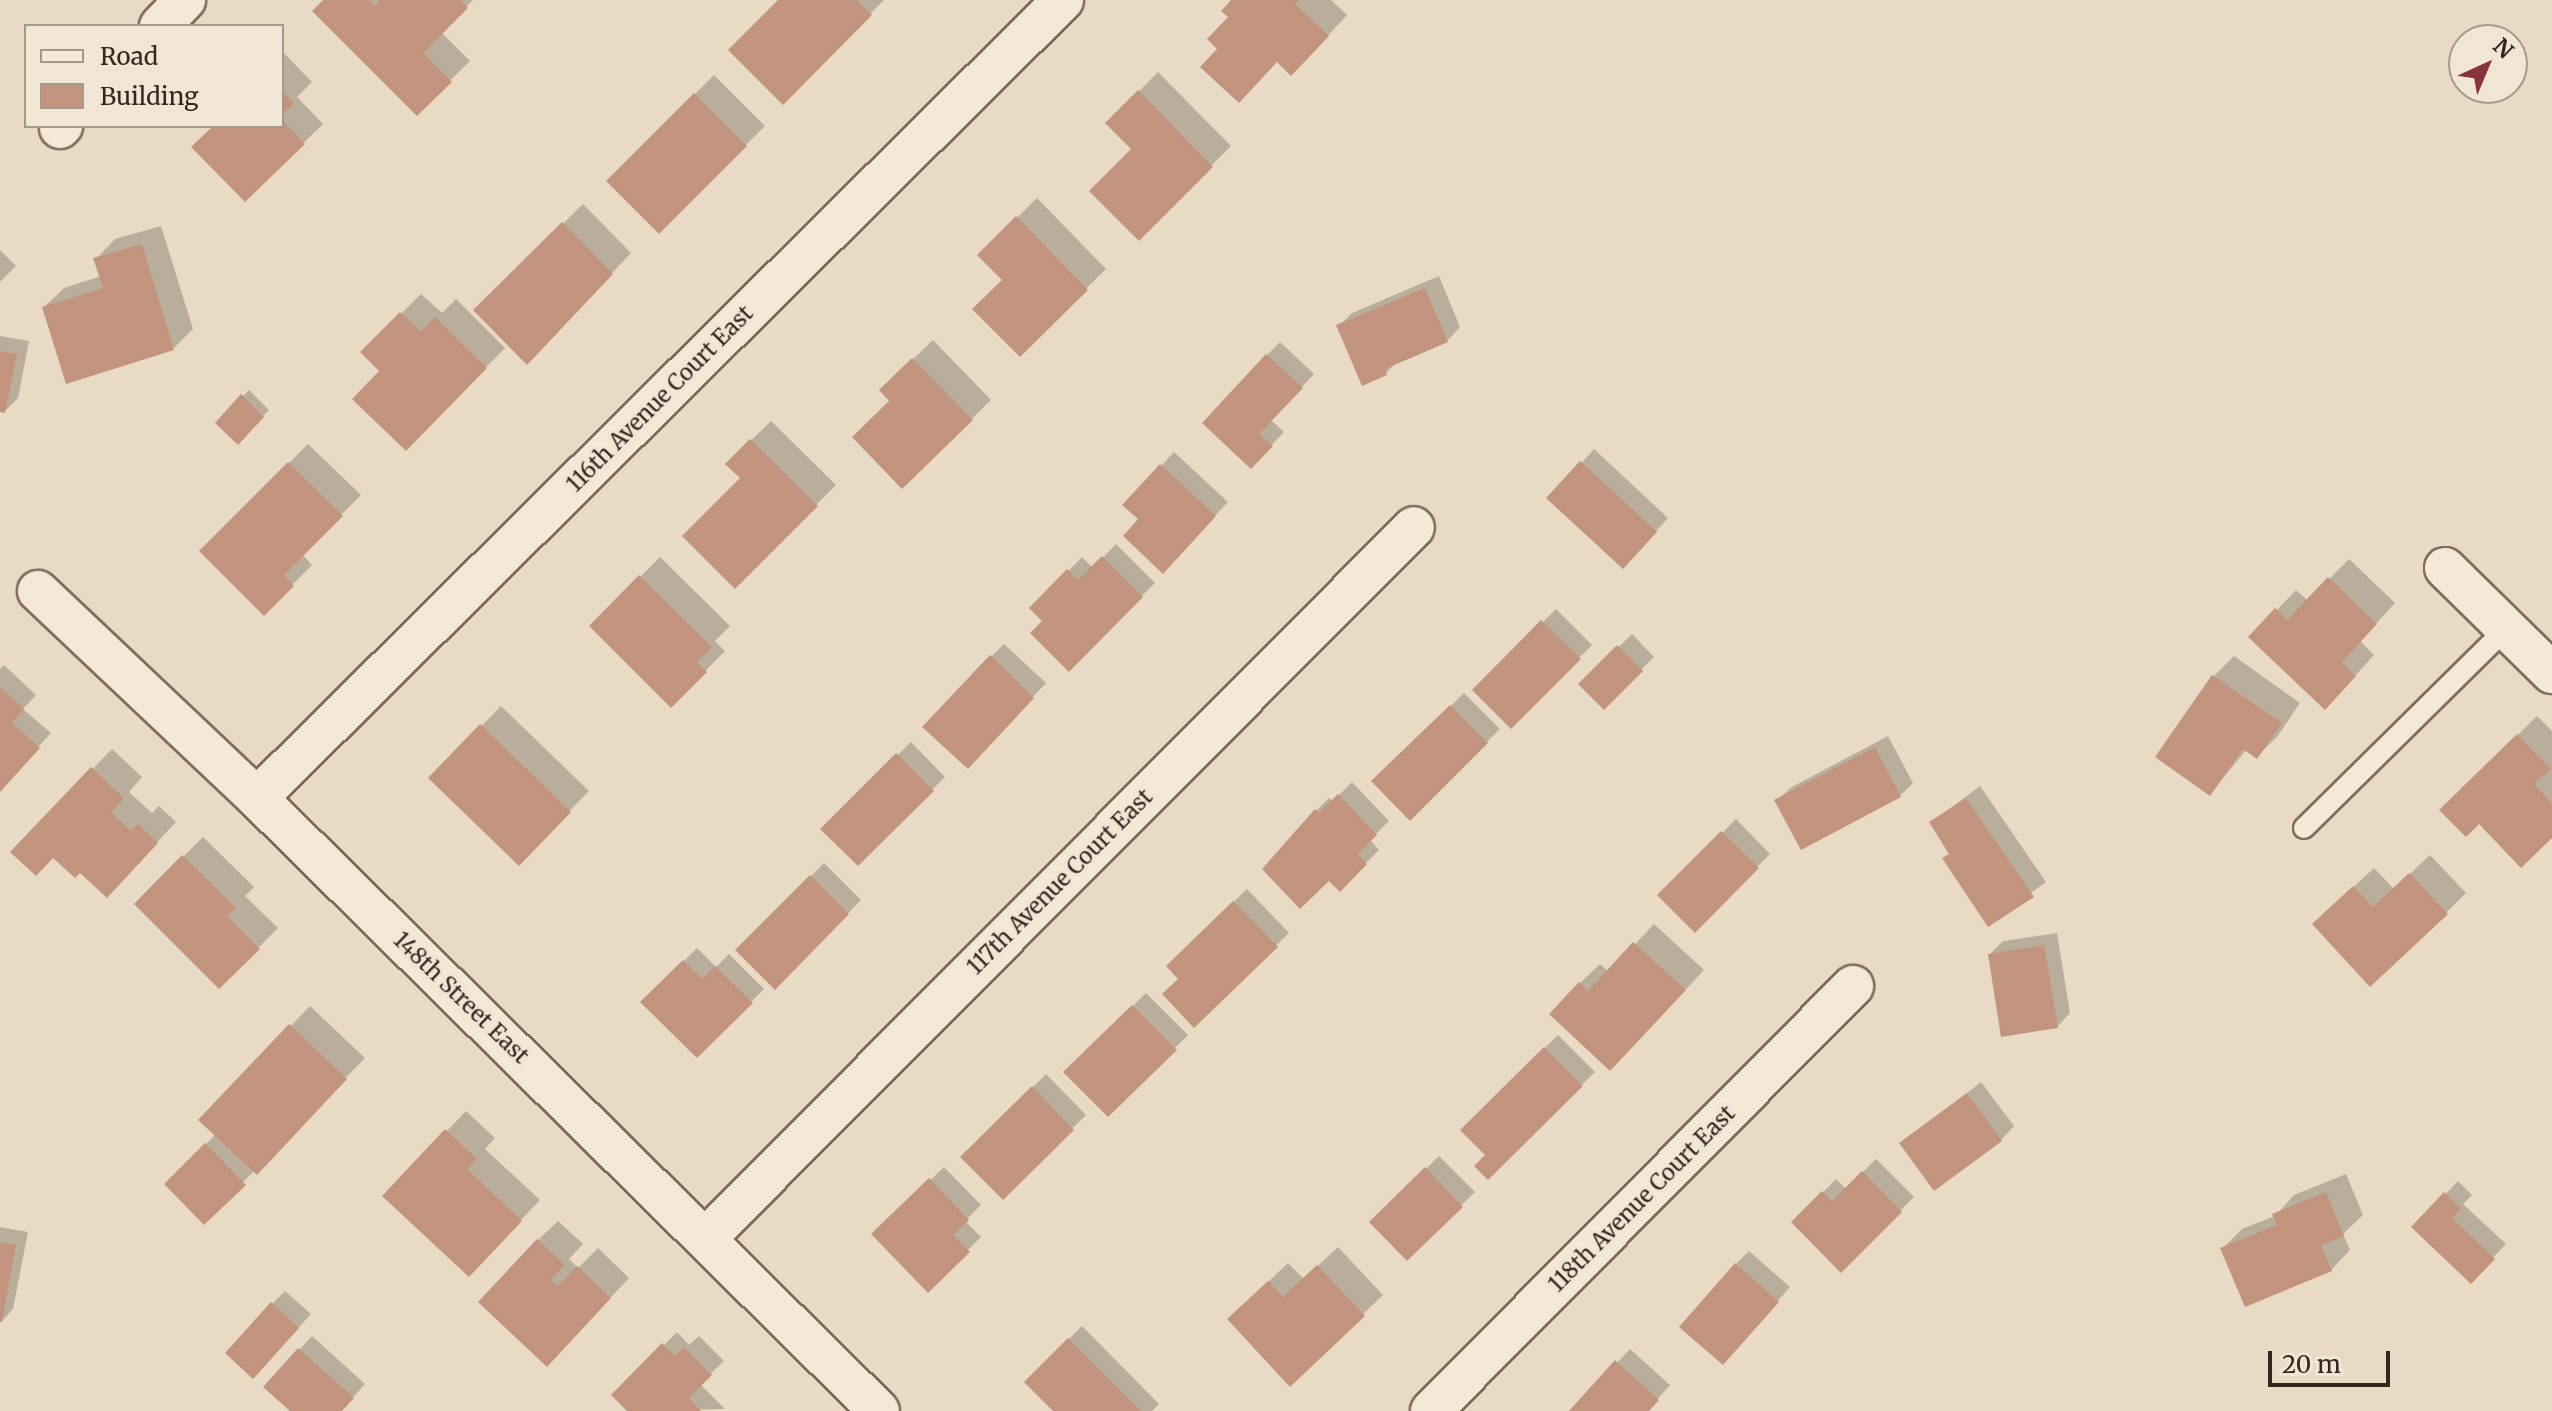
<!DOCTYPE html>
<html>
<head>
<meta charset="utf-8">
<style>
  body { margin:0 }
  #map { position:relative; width:2552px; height:1411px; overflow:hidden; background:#e8dac4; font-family:Merriweather,serif }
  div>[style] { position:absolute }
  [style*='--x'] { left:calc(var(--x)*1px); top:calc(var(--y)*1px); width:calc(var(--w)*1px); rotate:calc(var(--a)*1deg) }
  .shadow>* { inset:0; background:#0003 }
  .building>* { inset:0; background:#c2947e }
  .roads { filter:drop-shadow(2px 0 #816c5d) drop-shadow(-2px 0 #816c5d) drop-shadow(0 2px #816c5d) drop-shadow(0 -2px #816c5d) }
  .lane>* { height:20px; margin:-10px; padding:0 10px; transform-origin:10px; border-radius:10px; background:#f4e8d6 }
  .street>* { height:40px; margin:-20px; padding:0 20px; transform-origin:20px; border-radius:20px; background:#f4e8d6 }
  span { translate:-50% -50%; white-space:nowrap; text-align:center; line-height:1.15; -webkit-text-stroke:7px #f1e5d3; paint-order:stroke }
  .street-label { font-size:22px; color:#32261f }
  .legend { position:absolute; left:24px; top:24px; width:260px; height:104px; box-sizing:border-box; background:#f1e5d3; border:2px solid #a5998b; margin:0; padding:10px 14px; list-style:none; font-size:24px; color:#32261f }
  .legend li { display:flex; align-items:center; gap:16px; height:40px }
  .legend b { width:40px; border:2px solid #a5998b }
  .north { position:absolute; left:2448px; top:24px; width:80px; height:80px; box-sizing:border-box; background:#f1e5d3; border:2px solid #a5998b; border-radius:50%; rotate:44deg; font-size:22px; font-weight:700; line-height:32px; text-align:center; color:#32261f }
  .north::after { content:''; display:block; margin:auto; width:28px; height:36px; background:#88343d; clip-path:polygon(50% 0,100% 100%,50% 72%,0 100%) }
  .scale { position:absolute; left:2268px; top:1351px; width:122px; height:36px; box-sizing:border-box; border:4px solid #32261f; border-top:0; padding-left:10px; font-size:24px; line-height:28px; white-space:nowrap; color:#32261f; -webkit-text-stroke:6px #f1e5d3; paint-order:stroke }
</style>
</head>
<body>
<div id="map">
  <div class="shadow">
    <i style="clip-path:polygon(326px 0,473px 0,441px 32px,470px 61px,417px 113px)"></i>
    <i style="clip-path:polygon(780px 0,884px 0,783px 102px)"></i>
    <i style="clip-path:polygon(1233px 0,1331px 0,1347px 15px,1311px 54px,1278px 60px,1220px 49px)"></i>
    <i style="clip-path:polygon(282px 51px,312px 82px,297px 97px,323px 124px,245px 200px,215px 126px,282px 126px)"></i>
    <i style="clip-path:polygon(1158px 72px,1231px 146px,1139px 238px,1134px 149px,1108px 123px)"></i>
    <i style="clip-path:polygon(714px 75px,765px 126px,659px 231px,608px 181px)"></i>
    <i style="clip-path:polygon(1037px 198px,1106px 269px,1020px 354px,1005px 280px,980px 255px)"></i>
    <i style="clip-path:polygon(583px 204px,631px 253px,546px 343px,476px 310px)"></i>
    <i style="clip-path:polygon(161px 226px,193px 329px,173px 349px,44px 307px,64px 288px,101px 276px,96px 259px,115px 239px)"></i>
    <i style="clip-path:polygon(0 250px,16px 266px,0 282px)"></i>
    <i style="clip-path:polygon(1439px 276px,1460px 327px,1447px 341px,1397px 362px,1386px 373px,1339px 326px,1352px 313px)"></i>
    <i style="clip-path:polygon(421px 294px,442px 313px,456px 299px,505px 348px,406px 448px,382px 371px,363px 352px)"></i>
    <i style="clip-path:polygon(0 336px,29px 341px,18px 398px,5px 411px,0 410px)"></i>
    <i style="clip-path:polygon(933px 340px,991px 400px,902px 487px,891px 401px,881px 390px)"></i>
    <i style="clip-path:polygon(1280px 342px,1314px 374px,1271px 420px,1284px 432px,1251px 467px,1267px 355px)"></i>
    <i style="clip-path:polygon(249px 390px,269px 410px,238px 442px,218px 423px)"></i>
    <i style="clip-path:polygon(771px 421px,836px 485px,735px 586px,743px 478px,728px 463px)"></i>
    <i style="clip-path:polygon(308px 444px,361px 495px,302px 554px,312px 565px,264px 613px,202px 551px)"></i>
    <i style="clip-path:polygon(1594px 449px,1668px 518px,1636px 553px,1549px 498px)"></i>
    <i style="clip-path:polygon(1174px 452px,1228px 502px,1175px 558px,1125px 505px)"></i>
    <i style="clip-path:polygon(1116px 544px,1155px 583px,1069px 669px,1045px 621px,1032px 608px,1082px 557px,1093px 568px)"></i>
    <i style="clip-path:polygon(660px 557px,730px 626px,715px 641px,725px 651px,671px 706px,591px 626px)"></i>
    <i style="clip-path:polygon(2349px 559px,2395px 603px,2360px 641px,2374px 655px,2344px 688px,2251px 637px,2296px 590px,2308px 601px)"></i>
    <i style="clip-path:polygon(1556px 609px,1592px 645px,1511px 726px,1475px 690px)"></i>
    <i style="clip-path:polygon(1632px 634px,1654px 657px,1604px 707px,1581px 684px)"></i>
    <i style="clip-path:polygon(1004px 644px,1046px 683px,980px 753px,991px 657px)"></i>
    <i style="clip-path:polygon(2234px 656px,2300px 703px,2277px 737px,2257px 756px,2247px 749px,2210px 794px,2157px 757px,2214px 676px)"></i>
    <i style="clip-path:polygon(4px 665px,36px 695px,23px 709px,51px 733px,0 789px,0 669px)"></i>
    <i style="clip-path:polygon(1464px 693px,1500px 729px,1410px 818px,1374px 781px)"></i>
    <i style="clip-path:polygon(501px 706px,589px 791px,519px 863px,431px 778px)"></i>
    <i style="clip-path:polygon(2537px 716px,2552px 731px,2552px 835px,2479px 821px,2442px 810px)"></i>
    <i style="clip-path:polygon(1888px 736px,1913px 783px,1900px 796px,1777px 801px,1790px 788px)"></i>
    <i style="clip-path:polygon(911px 742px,945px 777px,858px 864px,823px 829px)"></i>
    <i style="clip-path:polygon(112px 749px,142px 777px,129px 792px,152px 813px,159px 806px,176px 822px,126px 876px,80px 870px,54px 856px,13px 852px)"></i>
    <i style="clip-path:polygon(1352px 782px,1389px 821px,1370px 840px,1379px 850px,1340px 889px,1316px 811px,1329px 798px,1333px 801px)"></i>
    <i style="clip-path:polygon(1980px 786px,2046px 882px,1989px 924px,1931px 823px)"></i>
    <i style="clip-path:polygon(1736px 819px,1770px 854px,1695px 930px,1660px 895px)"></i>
    <i style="clip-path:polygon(203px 837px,254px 887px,245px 896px,278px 928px,219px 987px,136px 904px)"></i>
    <i style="clip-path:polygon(2430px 855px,2466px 893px,2446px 913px,2334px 905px,2374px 868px,2394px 889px)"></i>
    <i style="clip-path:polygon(824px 863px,861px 900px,775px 987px,738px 950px)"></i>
    <i style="clip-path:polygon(1247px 889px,1289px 933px,1195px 1025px,1180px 978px,1168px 966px)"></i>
    <i style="clip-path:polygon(1654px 924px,1704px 970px,1630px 1049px,1580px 983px,1600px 964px,1609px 972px)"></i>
    <i style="clip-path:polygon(2057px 933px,2070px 1013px,2057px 1027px,1990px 954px,2003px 941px)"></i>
    <i style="clip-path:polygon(697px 948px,716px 967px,729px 954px,764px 989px,697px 1056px,643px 1002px)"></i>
    <i style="clip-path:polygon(1146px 993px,1188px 1035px,1108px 1115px,1066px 1072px)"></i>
    <i style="clip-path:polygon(310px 1006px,365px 1058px,204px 1222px,167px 1184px,216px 1134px,201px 1120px)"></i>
    <i style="clip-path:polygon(1558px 1035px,1595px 1072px,1488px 1177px,1487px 1155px,1462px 1130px)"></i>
    <i style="clip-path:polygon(1046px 1074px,1086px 1115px,1003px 1197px,963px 1157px)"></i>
    <i style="clip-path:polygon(1981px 1082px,2014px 1126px,2001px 1140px,1902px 1144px)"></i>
    <i style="clip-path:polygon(466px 1111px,495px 1138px,485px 1149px,540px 1200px,488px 1255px,385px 1196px)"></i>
    <i style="clip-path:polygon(1439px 1156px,1475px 1192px,1407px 1258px,1372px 1222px)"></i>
    <i style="clip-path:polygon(1876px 1159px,1914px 1197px,1841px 1270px,1794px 1222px,1836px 1179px,1846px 1189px)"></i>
    <i style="clip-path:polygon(944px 1167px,981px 1205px,965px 1221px,981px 1237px,928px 1290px,874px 1234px)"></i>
    <i style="clip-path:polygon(2346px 1174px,2363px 1215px,2343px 1234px,2350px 1250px,2331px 1270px,2222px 1249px,2242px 1229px,2275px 1216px,2294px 1195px)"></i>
    <i style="clip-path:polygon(2458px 1181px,2472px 1195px,2463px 1204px,2506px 1244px,2471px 1281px,2414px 1227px)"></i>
    <i style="clip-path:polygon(558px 1221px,583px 1244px,569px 1259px,578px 1268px,598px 1248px,629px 1278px,566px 1345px,538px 1240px)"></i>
    <i style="clip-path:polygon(0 1227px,28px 1232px,13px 1309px,0 1323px)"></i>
    <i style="clip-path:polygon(1338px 1247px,1383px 1295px,1290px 1384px,1249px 1300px,1288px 1263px,1304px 1279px)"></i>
    <i style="clip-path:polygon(1749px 1251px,1790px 1287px,1736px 1349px,1736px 1264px)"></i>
    <i style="clip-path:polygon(285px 1291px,311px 1314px,266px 1363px,272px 1304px)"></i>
    <i style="clip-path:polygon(1082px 1326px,1159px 1404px,1152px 1411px,1056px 1411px,1026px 1382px)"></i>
    <i style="clip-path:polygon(677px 1332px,689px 1345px,699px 1336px,724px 1361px,700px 1384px,725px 1409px,630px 1411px,614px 1395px)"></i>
    <i style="clip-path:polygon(312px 1336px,365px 1384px,341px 1411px,293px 1411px,266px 1386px)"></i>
    <i style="clip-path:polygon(1630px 1349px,1670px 1385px,1647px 1411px,1572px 1411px)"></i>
  </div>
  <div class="building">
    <i style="clip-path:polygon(323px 0,369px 0,375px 6px,380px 0,460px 0,468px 8px,423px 53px,452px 82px,417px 116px,312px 11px)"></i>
    <i style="clip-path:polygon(778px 0,857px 0,872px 15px,783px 105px,728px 50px)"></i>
    <i style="clip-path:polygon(1231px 0,1299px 0,1295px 4px,1329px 36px,1291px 76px,1277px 62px,1239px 103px,1200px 67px,1217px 49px,1207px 39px,1228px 17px,1221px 11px)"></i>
    <i style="clip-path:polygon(1138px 90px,1213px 167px,1139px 241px,1089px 191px,1131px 149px,1105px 123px)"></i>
    <i style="clip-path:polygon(282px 91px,294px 103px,282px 115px)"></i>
    <i style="clip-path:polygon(694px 93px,747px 146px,659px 234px,606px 181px)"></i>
    <i style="clip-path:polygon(282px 120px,305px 144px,245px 202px,191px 147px,213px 126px,282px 126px)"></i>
    <i style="clip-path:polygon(1016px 216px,1088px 290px,1020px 357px,972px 309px,1002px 280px,977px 255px)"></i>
    <i style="clip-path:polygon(562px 222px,613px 274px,527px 365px,473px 310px)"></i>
    <i style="clip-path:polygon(142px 244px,174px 350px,66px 384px,42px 307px,103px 288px,93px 258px)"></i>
    <i style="clip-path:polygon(1425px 288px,1448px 342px,1385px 369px,1387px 375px,1362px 386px,1336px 325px)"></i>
    <i style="clip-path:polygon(400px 312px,421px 331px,435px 317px,487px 368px,406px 451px,352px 399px,379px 371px,360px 352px)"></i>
    <i style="clip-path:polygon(0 351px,17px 354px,5px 413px,0 412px)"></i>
    <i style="clip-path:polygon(1266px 354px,1303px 388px,1259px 434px,1273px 446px,1251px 469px,1202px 423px)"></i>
    <i style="clip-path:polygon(912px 358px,973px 420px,902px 489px,852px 437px,889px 401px,879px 390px)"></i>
    <i style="clip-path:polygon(241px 394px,264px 417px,238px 445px,215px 423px)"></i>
    <i style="clip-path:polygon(750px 439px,818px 506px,735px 589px,682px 536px,740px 478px,725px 464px)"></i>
    <i style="clip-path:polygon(1580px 461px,1657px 532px,1623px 569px,1546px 498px)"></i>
    <i style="clip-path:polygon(288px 462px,343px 516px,284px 575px,294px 586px,264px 616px,199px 551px)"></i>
    <i style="clip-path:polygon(1160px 464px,1216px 516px,1163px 574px,1123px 536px,1138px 519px,1122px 505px)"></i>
    <i style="clip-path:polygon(1102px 556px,1143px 597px,1069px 672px,1030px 633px,1042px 621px,1029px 608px,1067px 569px,1078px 580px)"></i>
    <i style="clip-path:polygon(639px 575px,712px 647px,697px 662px,707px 672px,671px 708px,589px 626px)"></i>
    <i style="clip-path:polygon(2328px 577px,2377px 624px,2342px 662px,2356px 676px,2325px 710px,2248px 637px,2275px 608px,2287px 620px)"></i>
    <i style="clip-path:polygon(1541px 620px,1581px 659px,1511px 729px,1472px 690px)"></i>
    <i style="clip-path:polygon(1617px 645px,1643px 671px,1604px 710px,1578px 684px)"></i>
    <i style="clip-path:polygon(990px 655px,1034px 698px,968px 769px,922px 727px)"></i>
    <i style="clip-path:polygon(2212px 675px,2282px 723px,2257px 759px,2243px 749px,2210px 796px,2155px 757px)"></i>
    <i style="clip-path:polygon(0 687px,24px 709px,12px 723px,40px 748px,0 792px)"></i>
    <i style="clip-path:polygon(1450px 705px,1488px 743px,1410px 821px,1371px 781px)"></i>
    <i style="clip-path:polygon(480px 724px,571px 812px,519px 866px,428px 778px)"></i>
    <i style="clip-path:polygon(2517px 734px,2551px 769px,2534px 784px,2552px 803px,2552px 838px,2521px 868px,2479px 824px,2466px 837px,2439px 810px)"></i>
    <i style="clip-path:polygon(1875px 747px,1901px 797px,1801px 850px,1774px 800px)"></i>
    <i style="clip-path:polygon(896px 753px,934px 791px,858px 866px,820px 829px)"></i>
    <i style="clip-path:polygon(91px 767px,124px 798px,111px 813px,131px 831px,138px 824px,158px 843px,107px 898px,80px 873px,75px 878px,53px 858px,36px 876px,10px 852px)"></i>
    <i style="clip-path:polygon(1338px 794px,1377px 835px,1358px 854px,1367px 864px,1340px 892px,1329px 881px,1300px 909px,1262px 869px,1315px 809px,1319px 813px)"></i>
    <i style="clip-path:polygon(1966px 798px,2034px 897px,1988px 927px,1942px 858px,1949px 854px,1929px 822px)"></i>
    <i style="clip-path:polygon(1721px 831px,1759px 868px,1695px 933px,1657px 895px)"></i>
    <i style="clip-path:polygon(182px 855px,236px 908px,227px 916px,260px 949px,219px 989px,134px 904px)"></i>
    <i style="clip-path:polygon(2409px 873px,2448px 914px,2370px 987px,2312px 924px,2353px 886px,2373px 907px)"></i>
    <i style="clip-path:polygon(810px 875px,849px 914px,775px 990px,735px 950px)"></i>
    <i style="clip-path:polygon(1233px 901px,1278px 947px,1194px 1028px,1162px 994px,1178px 979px,1166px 966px)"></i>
    <i style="clip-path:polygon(1633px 942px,1686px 990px,1610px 1071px,1549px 1014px,1579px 982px,1588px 991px)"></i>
    <i style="clip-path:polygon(2044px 945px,2058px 1028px,2001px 1037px,1988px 954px)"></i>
    <i style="clip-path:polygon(683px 960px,702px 979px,715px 966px,753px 1003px,697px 1058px,640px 1002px)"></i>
    <i style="clip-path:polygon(1132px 1005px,1177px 1050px,1108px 1117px,1063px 1072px)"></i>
    <i style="clip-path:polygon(289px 1024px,347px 1079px,257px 1175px,198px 1120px)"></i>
    <i style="clip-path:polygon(1544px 1047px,1583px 1086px,1488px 1180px,1474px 1166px,1485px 1155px,1460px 1130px)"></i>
    <i style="clip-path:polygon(1032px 1086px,1074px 1130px,1003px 1200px,960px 1157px)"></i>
    <i style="clip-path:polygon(1967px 1093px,2002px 1141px,1934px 1191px,1899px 1143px)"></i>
    <i style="clip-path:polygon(445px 1129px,477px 1159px,467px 1169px,522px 1221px,469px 1277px,382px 1196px)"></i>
    <i style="clip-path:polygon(205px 1143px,246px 1185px,204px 1225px,164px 1184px)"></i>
    <i style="clip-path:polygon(1425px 1167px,1463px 1207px,1407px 1261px,1369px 1222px)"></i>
    <i style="clip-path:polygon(1862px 1171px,1902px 1212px,1841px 1273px,1791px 1222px,1822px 1191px,1832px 1201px)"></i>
    <i style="clip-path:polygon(929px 1178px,969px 1220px,953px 1235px,970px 1252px,928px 1293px,871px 1234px)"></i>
    <i style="clip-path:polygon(2326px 1192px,2344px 1236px,2321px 1245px,2332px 1271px,2245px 1307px,2220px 1248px,2277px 1225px,2272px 1214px)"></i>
    <i style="clip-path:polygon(2444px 1192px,2461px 1209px,2452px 1218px,2495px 1259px,2471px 1284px,2411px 1227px)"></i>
    <i style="clip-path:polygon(537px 1239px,565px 1265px,551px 1280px,558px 1286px,577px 1266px,611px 1298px,547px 1367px,478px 1302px)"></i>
    <i style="clip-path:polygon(0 1242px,16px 1245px,2px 1322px,0 1321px)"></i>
    <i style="clip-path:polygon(1735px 1263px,1779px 1302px,1723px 1365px,1679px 1327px)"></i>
    <i style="clip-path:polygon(1317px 1265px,1365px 1316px,1290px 1387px,1227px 1319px,1268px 1281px,1283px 1297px)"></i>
    <i style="clip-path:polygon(271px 1302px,299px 1328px,253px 1379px,225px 1353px)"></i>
    <i style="clip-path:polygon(1068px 1338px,1141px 1411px,1053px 1411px,1024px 1382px)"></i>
    <i style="clip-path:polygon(662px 1343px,675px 1356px,684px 1347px,712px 1375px,689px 1398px,701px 1411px,627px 1411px,611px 1395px)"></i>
    <i style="clip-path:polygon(298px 1348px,354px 1398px,342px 1411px,290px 1411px,263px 1387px)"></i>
    <i style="clip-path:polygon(1615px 1360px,1659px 1400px,1649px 1411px,1569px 1411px)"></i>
  </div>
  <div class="roads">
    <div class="lane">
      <i style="--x:2304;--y:828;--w:284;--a:-44.6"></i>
    </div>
    <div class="street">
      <i style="--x:160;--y:26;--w:36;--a:-46"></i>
      <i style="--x:60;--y:128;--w:3;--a:-45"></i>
      <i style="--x:2445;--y:568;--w:150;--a:44.5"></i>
      <i style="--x:38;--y:591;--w:301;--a:43.4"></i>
      <i style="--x:257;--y:798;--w:873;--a:44.58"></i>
      <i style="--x:257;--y:798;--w:1134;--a:-44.71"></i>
      <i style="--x:706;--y:1238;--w:1003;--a:-45.12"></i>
      <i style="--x:1431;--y:1411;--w:599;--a:-45.2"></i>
    </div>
  </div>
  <div class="street-label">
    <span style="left:660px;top:399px;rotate:-45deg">116th Avenue Court East</span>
    <span style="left:1060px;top:882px;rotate:-45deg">117th Avenue Court East</span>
    <span style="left:461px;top:998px;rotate:44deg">148th Street East</span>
    <span style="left:1642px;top:1199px;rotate:-45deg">118th Avenue Court East</span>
  </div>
  <ul class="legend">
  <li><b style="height:10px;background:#f4e8d6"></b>Road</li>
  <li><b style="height:22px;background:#c2947e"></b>Building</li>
  </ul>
  <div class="north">N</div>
  <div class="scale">20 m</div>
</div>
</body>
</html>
